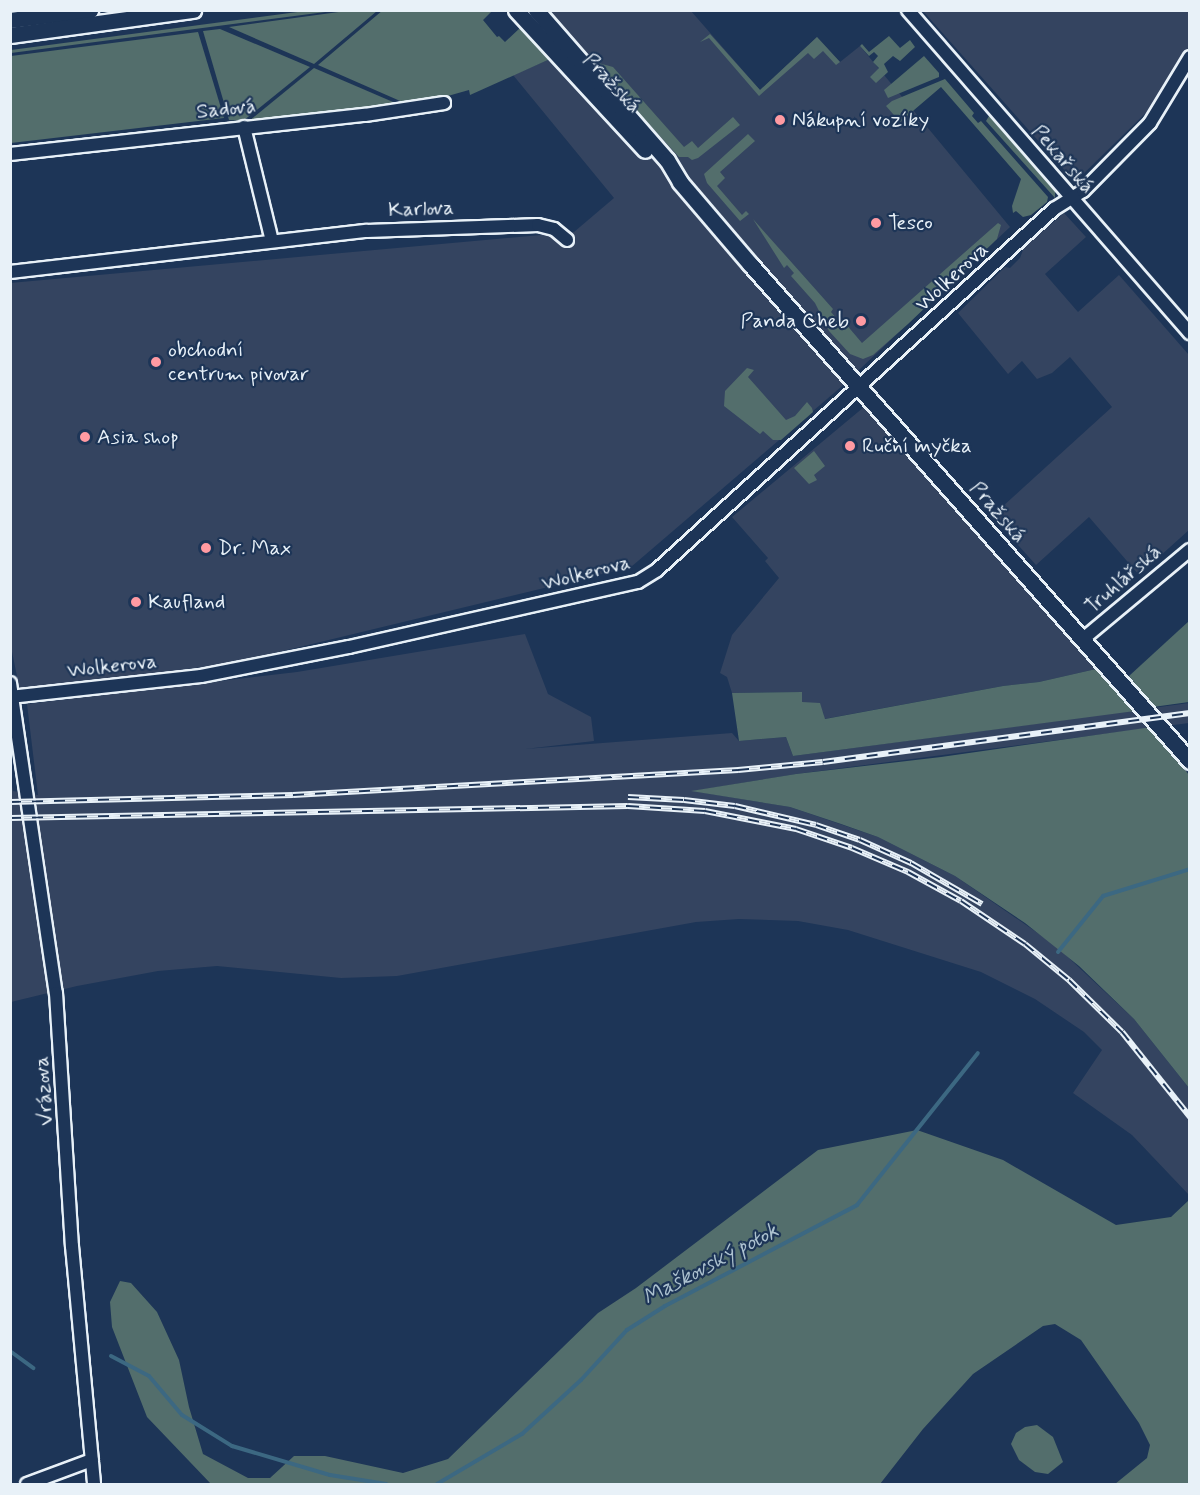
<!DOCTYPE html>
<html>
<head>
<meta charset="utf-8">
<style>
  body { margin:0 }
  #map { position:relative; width:1200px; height:1495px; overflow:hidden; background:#1d3557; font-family:Mynerve,sans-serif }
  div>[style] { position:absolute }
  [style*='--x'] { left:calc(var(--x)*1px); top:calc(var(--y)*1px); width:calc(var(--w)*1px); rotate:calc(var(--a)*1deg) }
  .built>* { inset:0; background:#344460 }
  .green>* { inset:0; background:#536e6c }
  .stream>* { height:4px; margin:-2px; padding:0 2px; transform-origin:2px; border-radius:2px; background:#3c6882 }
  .roads { filter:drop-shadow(2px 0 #e8f1f8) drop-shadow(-2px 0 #e8f1f8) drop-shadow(0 2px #e8f1f8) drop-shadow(0 -2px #e8f1f8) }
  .minor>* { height:12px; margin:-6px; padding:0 6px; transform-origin:6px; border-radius:6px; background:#1d3557 }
  .major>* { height:15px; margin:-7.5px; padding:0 7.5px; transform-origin:7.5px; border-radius:7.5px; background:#1d3557 }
  .rail>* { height:6px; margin-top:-3px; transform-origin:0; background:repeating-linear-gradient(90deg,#1d3557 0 11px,#e8f1f8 0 22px); box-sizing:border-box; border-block:2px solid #e8f1f8 }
  .dots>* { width:16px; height:16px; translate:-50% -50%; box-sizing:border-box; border:3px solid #1d3557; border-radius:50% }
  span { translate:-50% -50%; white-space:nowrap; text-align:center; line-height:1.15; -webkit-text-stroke:4.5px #1d3557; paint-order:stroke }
  .street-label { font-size:21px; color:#e8f1f8 }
  .poi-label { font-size:21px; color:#e8f1f8 }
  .left { translate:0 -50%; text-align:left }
  .right { translate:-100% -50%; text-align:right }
  .water-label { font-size:22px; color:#acc1cf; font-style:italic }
  .frame { position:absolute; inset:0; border:12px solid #e8f1f8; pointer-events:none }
</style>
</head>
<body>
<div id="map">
  <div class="built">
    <i style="clip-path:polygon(547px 11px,691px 11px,760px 90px,817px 37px,840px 62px,860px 46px,1010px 227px,841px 387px,631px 567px,233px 663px,20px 691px,10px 642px,10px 283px,574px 232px,614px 198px,513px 75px,550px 59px,572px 39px)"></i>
    <i style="clip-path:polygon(923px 11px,1189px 11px,1189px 47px,1157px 102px,1075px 182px)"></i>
    <i style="clip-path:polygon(1064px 213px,1086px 237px,1045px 274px,1078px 312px,1119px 275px,1189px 355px,1189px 530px,1139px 575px,1089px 517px,1036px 565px,992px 516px,1112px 407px,1070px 357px,1052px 373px,1037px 379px,1022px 361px,1008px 374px,958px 313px,1005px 267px,1010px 268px,1020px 258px,1024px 247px)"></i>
    <i style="clip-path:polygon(864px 407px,1096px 669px,1039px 682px,1003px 686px,824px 719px,823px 712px,801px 702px,802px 692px,732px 693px,727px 677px,720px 673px,732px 635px,779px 578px,765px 561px,768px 558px,732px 517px)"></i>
    <i style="clip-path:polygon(525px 634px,548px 694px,591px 717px,594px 741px,525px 749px,732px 733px,739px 741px,786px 737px,793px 756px,1189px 703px,1189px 723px,796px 774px,694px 791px,790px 807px,878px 837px,955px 876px,1055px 945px,1134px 1019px,1189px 1088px,1189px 1195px,1132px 1135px,1073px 1093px,1102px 1050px,1084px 1032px,1035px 999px,981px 972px,848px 930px,798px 921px,739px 919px,696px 922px,397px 976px,341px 978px,217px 966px,158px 971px,77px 986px,11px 1002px,10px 777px,13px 791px,38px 795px,27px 704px,297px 672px)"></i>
  </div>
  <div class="green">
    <i style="clip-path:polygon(383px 10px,492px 11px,483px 20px,497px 37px,499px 36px,505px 42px,521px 27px,550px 59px,470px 95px,469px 90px,423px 103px,407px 104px,318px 65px)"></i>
    <i style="clip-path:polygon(305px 11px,333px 11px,11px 53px,11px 50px)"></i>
    <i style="clip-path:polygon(346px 11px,377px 11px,314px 64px,229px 27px)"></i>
    <i style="clip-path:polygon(220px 29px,310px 67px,243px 121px,229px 120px,203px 31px)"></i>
    <i style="clip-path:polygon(198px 32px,224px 118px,11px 143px,11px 56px)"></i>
    <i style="clip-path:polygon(710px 34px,760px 90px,817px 37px,840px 62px,836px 65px,823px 51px,814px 59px,808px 53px,759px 96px,709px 38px,700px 42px)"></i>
    <i style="clip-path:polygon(889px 36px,900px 48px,910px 40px,915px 47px,900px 61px,893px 56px,884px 64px,888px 72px,876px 83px,870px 77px,879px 68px,873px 62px,878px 56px,874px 52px,869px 56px,860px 46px,862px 44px,869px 52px)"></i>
    <i style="clip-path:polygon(924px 56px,939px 73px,939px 77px,888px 98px,884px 90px)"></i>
    <i style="clip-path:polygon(591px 61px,613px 67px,684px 147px,692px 141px,698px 148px,733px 117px,740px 125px,698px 158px,692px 160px,688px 157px,679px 157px)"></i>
    <i style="clip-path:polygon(314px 68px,400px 105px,249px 121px)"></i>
    <i style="clip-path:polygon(945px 79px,974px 113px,972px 116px,978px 123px,981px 121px,1048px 197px,1047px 202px,1031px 215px,1023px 217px,1016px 211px,1013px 213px,1012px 206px,1021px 179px,941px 87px,900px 122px,886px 106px,892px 101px)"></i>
    <i style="clip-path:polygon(989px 116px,1003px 126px,1005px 134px,1039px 173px,1048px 176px,1055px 185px,1055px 198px,986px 121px)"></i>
    <i style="clip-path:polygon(748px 134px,755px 141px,720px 172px,725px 178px,717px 186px,742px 215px,746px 211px,749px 214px,740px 221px,707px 183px,704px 174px)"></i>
    <i style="clip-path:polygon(753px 219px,833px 309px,831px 312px,842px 325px,845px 323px,862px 343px,998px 223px,1001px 225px,997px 239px,908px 324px,873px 355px,863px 359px,850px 354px,829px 331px,815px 303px,791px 276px,794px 273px,787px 265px,784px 268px)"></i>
    <i style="clip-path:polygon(747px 368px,754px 370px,748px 377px,786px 420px,795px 416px,807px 402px,812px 408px,813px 412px,781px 440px,773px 440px,763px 431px,760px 434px,724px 406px,725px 391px)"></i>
    <i style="clip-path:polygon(814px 451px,825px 466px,814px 475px,817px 480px,809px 484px,794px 468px)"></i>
    <i style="clip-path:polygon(1189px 621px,1189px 702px,1153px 707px,1129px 676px)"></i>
    <i style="clip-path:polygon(1096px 669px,1135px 711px,793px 756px,786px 737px,739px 741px,732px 693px,802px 692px,802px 702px,820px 703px,825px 719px,1003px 686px,1039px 682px)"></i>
    <i style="clip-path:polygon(1152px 727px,1189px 775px,1189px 1088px,1134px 1019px,1079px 966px,1025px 923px,955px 876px,878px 837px,841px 824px,790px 807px,691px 791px,796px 774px,941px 757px)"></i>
    <i style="clip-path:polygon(917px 1130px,1003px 1160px,1116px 1225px,1171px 1217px,1189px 1200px,1189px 1484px,1115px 1484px,1147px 1458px,1150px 1445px,1139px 1423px,1081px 1340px,1055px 1324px,1043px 1326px,973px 1374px,923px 1429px,880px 1484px,211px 1484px,147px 1417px,112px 1327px,110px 1302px,120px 1281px,131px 1283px,157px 1312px,179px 1360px,189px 1407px,203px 1454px,248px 1478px,270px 1478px,294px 1456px,325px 1456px,403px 1473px,448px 1459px,598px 1313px,636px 1288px,818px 1150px)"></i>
    <i style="clip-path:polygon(1037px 1425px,1053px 1437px,1063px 1462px,1048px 1474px,1035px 1472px,1019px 1460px,1011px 1444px,1016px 1433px,1025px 1427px)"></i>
  </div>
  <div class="stream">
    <i style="--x:1058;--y:952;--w:72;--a:-51.2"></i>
    <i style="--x:1103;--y:896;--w:91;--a:-17.2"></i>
    <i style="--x:10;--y:1351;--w:29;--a:36"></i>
    <i style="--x:111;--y:1356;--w:43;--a:27.8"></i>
    <i style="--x:149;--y:1376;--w:51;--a:49.8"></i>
    <i style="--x:182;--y:1415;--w:59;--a:31.8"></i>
    <i style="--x:232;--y:1446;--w:102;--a:16.5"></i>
    <i style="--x:330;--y:1475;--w:57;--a:9.1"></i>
    <i style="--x:437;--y:1484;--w:99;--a:-30.5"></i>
    <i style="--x:522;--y:1434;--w:80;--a:-42.5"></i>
    <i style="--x:581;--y:1380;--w:68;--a:-47.4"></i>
    <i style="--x:627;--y:1330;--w:45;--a:-32.3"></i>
    <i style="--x:665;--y:1306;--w:217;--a:-27.7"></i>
    <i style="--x:857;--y:1205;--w:194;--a:-51.5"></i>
  </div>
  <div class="roads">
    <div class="minor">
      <i style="--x:908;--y:10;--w:429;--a:48.9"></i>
      <i style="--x:244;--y:127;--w:117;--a:76.2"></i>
      <i style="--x:10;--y:154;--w:357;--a:-6.3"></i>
      <i style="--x:365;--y:115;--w:80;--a:-8.6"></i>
      <i style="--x:10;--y:272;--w:359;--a:-6.6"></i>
      <i style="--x:367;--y:231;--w:171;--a:-2"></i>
      <i style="--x:538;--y:225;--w:16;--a:14"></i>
      <i style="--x:554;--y:229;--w:17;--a:40"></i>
      <i style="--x:1083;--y:639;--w:139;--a:-39.8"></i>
      <i style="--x:10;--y:683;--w:313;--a:81.6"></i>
      <i style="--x:56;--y:993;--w:254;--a:86.4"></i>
      <i style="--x:72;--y:1246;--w:239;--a:84.7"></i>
      <i style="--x:10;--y:697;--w:192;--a:-6.3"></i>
      <i style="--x:201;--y:676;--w:151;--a:-11.1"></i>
      <i style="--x:349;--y:647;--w:296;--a:-12.7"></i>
      <i style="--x:638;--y:582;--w:22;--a:-32"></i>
      <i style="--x:657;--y:570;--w:537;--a:-42.28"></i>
      <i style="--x:1054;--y:209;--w:34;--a:-32"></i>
      <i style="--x:1083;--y:191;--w:95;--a:-45.4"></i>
      <i style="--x:1150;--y:123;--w:77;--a:-58.8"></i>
      <i style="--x:27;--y:1484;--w:69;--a:-20.3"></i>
    </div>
    <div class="major">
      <i style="--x:516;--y:10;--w:190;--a:47.3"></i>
      <i style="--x:536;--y:10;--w:199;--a:48.9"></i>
      <i style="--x:667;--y:160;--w:26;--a:59"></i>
      <i style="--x:680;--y:182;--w:108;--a:49.5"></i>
      <i style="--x:750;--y:264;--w:664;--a:48.48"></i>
      <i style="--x:10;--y:20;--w:81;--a:-7.1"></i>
      <i style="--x:10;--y:35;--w:185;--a:-7.8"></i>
    </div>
  </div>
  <div class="rail">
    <i style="--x:628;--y:797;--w:56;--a:3.1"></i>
    <i style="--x:684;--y:800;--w:51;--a:6.7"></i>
    <i style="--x:735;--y:806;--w:83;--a:13.2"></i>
    <i style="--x:816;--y:825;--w:46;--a:18.8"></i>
    <i style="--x:860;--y:840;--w:56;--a:24.3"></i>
    <i style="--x:911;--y:863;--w:82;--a:30"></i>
    <i style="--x:10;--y:802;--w:283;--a:-1.4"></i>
    <i style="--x:293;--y:795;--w:446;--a:-3.2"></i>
    <i style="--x:738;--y:770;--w:85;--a:-5.4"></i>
    <i style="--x:823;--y:762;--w:370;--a:-7.6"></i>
    <i style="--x:10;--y:818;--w:618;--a:-1.11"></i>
    <i style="--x:628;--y:806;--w:77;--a:3.7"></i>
    <i style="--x:705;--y:811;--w:93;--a:11.2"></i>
    <i style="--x:796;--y:829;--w:59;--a:18.7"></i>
    <i style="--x:852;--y:848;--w:61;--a:23.2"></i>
    <i style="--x:908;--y:872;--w:60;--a:28.7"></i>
    <i style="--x:961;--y:901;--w:77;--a:33.9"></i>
    <i style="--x:1025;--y:944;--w:57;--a:39.3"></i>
    <i style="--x:1069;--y:980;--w:74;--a:44.5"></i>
    <i style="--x:1122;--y:1032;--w:109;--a:51.3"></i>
  </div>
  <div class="dots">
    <i style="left:780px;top:120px;background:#ff9aa2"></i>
    <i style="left:876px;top:223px;background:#ff9aa2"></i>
    <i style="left:861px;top:321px;background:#ff9aa2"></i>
    <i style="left:156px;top:362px;background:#ff9aa2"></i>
    <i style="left:85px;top:437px;background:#ff9aa2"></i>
    <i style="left:850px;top:446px;background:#ff9aa2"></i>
    <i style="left:206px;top:548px;background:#ff9aa2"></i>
    <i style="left:136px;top:602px;background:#ff9aa2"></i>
  </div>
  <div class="street-label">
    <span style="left:612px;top:83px;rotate:47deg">Pražská</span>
    <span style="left:226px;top:109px;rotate:-6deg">Sadová</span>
    <span style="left:1063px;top:159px;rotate:49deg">Pekařská</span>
    <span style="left:421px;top:209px;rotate:-2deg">Karlova</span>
    <span style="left:952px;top:277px;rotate:-43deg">Wolkerova</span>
    <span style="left:998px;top:512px;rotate:49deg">Pražská</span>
    <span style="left:586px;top:573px;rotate:-14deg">Wolkerova</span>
    <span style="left:1123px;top:579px;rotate:-41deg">Truhlářská</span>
    <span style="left:112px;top:666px;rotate:-6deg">Wolkerova</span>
    <span style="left:44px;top:1091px;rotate:-94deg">Vrázova</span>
  </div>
  <div class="poi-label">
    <span class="left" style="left:792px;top:120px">Nákupní vozíky</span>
    <span class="left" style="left:888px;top:223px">Tesco</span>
    <span class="right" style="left:849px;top:321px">Panda Cheb</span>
    <span class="left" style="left:168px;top:362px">obchodní<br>centrum pivovar</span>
    <span class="left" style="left:97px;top:437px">Asia shop</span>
    <span class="left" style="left:862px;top:446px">Ruční myčka</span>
    <span class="left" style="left:218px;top:548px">Dr. Max</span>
    <span class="left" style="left:148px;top:602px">Kaufland</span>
  </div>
  <div class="water-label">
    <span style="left:711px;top:1265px;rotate:-28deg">Maškovský potok</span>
  </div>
  <div class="frame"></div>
</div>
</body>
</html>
